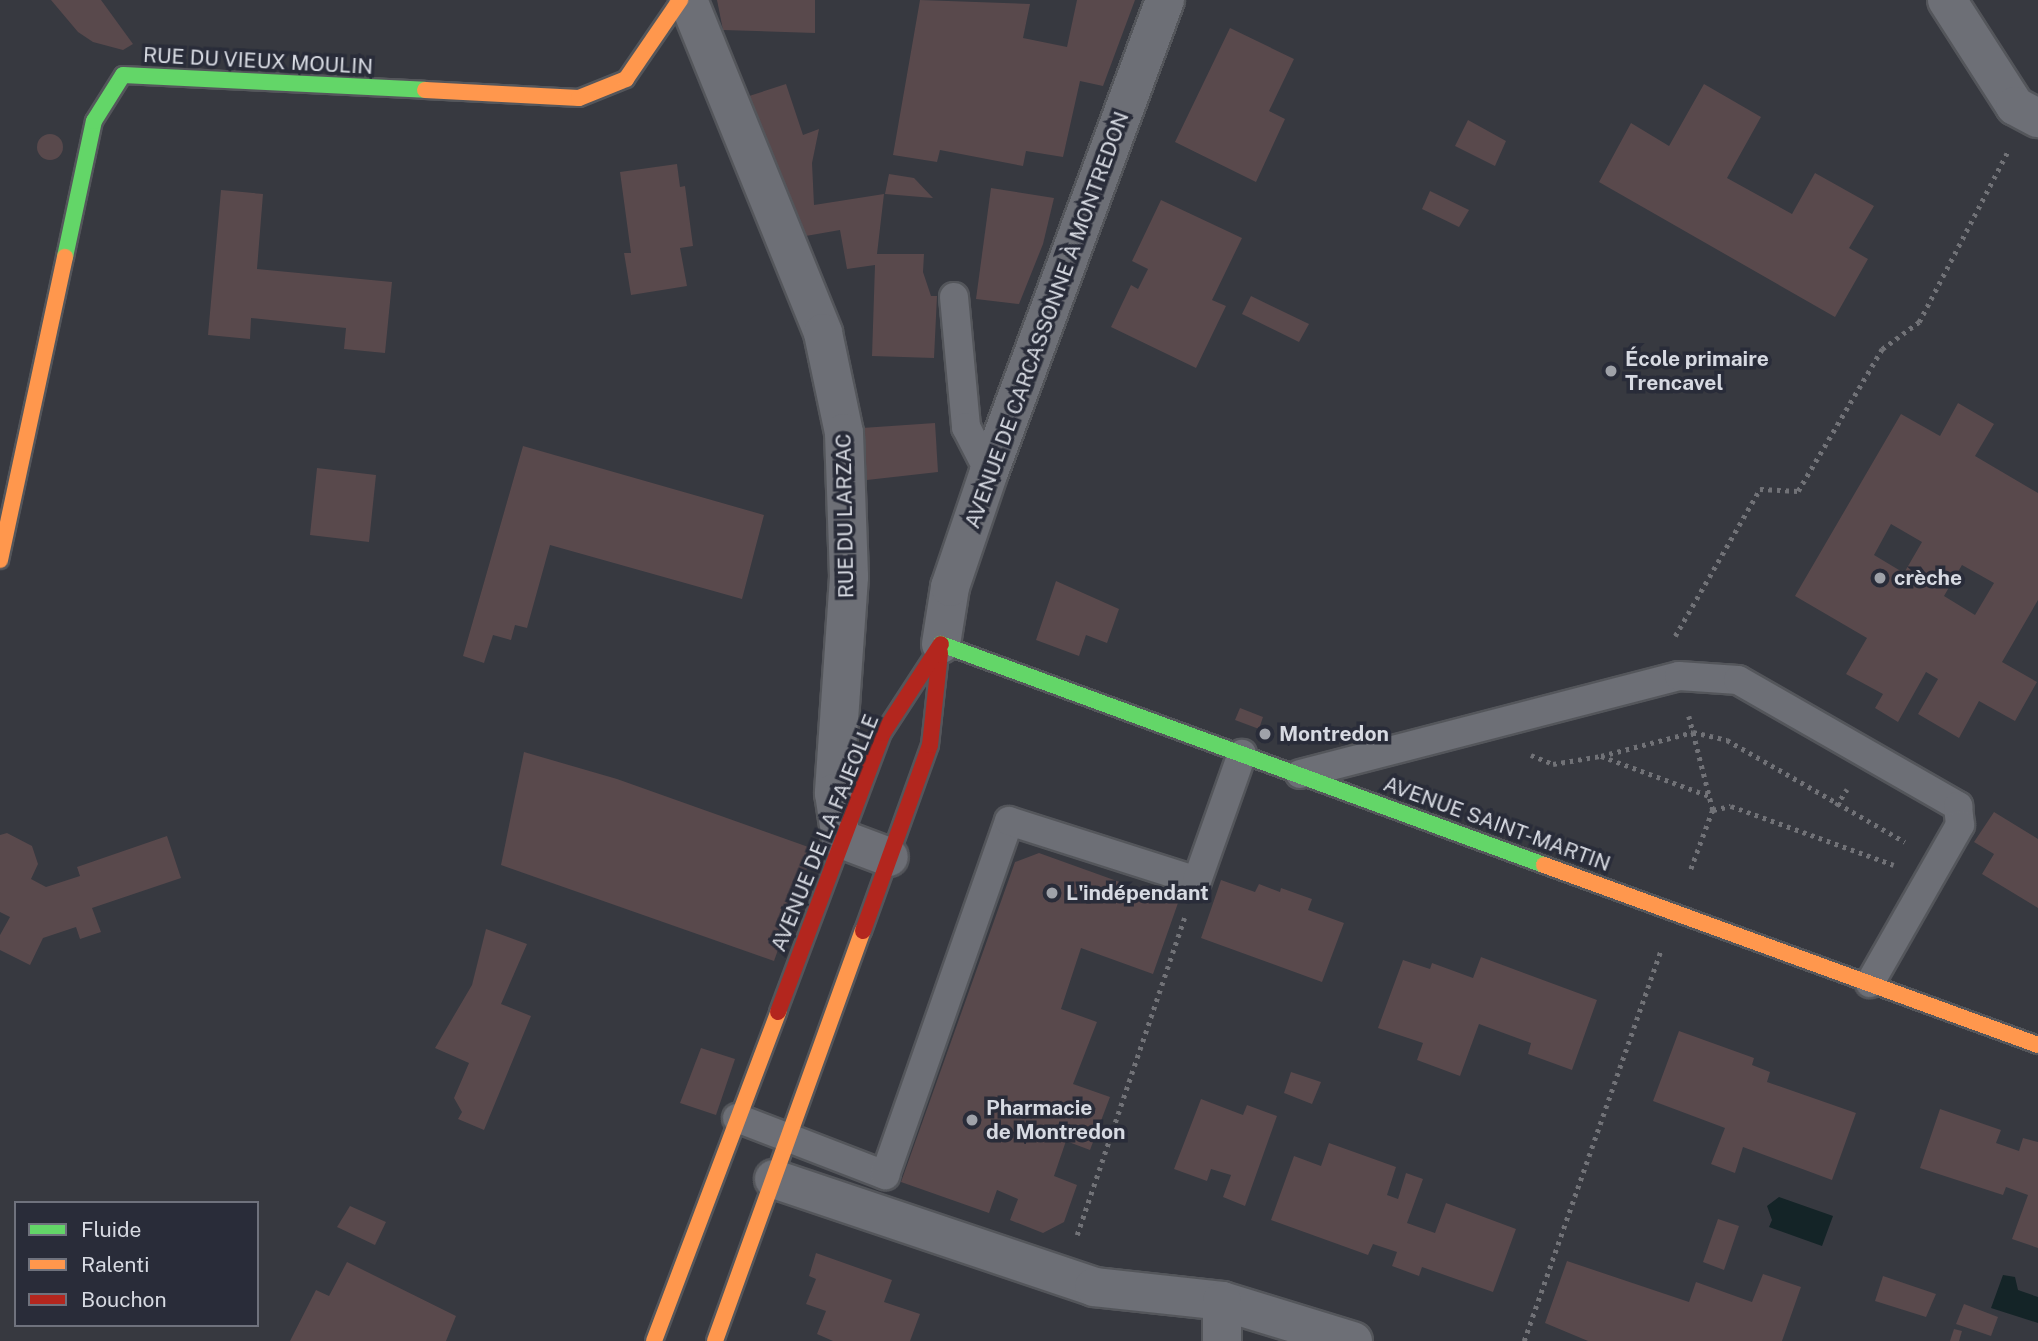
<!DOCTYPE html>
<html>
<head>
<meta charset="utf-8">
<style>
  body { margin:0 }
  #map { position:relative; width:2038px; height:1341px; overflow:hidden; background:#373940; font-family:"Public Sans",sans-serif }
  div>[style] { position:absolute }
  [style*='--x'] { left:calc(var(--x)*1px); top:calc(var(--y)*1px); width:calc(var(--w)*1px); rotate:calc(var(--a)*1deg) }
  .water>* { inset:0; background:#142427 }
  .building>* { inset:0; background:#59494c }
  .round { border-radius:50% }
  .path>* { height:4.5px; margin-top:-2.25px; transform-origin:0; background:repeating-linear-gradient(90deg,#717277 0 3.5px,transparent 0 8.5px) }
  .roads { filter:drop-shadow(2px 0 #54565b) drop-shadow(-2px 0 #54565b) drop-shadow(0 2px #54565b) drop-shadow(0 -2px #54565b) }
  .lane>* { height:28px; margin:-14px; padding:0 14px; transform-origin:14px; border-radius:14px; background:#6d6f76 }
  .street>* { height:38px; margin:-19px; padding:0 19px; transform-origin:19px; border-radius:19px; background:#6d6f76 }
  .fast>* { height:16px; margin:-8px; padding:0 8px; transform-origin:8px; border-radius:8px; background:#63d668 }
  .slow>* { height:16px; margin:-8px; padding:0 8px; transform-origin:8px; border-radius:8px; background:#ff974d }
  .jam>* { height:16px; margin:-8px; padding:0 8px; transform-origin:8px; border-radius:8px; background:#b3261e }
  .dots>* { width:19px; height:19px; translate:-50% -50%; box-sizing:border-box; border:4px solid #292c39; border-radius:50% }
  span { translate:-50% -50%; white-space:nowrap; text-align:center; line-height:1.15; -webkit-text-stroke:7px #292c39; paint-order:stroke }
  .street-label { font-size:21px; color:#d7dae2 }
  .poi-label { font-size:21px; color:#d7dae2; font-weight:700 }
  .left { translate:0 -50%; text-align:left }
  .legend { position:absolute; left:14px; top:1201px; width:245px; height:126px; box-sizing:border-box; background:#292c39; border:2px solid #6f727d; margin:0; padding:9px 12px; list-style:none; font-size:21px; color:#d7dae2 }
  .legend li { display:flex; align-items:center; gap:14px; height:35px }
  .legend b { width:35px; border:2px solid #6f727d }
</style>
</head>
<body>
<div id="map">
  <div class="water">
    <i style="clip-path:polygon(1779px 1197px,1833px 1216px,1822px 1246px,1769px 1227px,1772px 1220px,1767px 1206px)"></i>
    <i style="clip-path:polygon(2003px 1275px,2015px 1277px,2018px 1290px,2038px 1297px,2038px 1323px,1991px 1308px)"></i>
  </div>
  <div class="building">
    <i style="clip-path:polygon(51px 0,101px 0,133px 44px,123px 50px,93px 42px,78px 32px)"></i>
    <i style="clip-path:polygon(717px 0,815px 0,815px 33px,723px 30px)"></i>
    <i style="clip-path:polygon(920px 0,1030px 4px,1023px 38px,1067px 47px,1077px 0,1135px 0,1103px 86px,1080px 81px,1063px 157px,1026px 151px,1023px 166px,940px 150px,937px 162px,893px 155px)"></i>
    <i style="clip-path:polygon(1230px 28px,1294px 59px,1269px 111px,1285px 119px,1256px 182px,1175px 142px)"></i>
    <i style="clip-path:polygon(786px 84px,803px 135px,819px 129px,812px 163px,814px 205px,884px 194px,877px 254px,924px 254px,923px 272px,931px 296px,937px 296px,934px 358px,872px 356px,875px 265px,847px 269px,840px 230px,800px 237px,743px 98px)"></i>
    <i style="clip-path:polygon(1704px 84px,1761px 117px,1727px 178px,1792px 214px,1815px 173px,1874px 206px,1849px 248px,1868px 259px,1835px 317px,1599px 182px,1631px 123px,1669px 146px)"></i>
    <i style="clip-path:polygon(1468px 120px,1506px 141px,1495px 166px,1455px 146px)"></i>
    <i class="round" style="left:37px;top:134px;width:26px;height:26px"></i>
    <i style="clip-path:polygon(677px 164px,680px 187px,685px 186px,693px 246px,680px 248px,687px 286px,631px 295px,624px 253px,631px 253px,620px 172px)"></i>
    <i style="clip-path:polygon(889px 174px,914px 178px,933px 198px,885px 194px)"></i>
    <i style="clip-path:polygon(991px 188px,1054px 198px,1043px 244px,1019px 304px,976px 299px)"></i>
    <i style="clip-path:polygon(221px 190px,263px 194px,257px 269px,392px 282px,385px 353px,344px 349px,346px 328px,251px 318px,250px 339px,208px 335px)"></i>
    <i style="clip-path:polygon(1430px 191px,1469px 210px,1459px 227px,1422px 209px)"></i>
    <i style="clip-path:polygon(1161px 200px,1242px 238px,1212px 300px,1226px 306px,1196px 368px,1111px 327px,1131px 285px,1138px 289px,1148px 269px,1132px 261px)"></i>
    <i style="clip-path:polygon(1251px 296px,1309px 324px,1299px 342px,1242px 314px)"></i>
    <i style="clip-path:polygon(evenodd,1958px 403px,1994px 424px,1975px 456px,2038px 493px,2038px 600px,2002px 662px,2037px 682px,2015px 721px,1979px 701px,1959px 738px,1918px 714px,1938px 679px,1926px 672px,1898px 722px,1875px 708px,1883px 694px,1846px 674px,1867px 638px,1795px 596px,1901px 414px,1940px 436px,1958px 403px,1891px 524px,1922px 542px,1904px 573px,1874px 555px,1891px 524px,1958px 403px,1962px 565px,1994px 583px,1975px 615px,1944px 596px,1962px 565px)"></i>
    <i style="clip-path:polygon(935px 423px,938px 472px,867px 480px,862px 428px)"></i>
    <i style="clip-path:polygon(523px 446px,764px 515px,742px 599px,550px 545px,527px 628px,515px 625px,511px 640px,493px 635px,484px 663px,463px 656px)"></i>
    <i style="clip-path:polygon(317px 468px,376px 475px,369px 542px,310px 535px)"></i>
    <i style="clip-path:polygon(1056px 581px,1119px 609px,1107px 643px,1086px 635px,1079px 656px,1036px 640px)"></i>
    <i style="clip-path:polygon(1240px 708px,1263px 717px,1259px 729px,1235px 720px)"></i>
    <i style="clip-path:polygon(524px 752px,617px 779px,814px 849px,774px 961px,501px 865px)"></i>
    <i style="clip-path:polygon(1994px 812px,2038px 839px,2038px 908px,1982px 874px,1994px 854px,1974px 842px)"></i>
    <i style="clip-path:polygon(7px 833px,32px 846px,38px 864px,31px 879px,46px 887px,80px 876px,77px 867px,167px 836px,181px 878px,92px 908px,101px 932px,80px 939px,76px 927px,43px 938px,30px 965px,0 950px,0 935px,10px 917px,0 912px,0 835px)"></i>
    <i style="clip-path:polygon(1039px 853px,1178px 903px,1153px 974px,1081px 948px,1061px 1009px,1097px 1022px,1073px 1084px,1110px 1097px,1090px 1150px,1066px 1141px,1054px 1176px,1077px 1185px,1064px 1222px,1043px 1233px,1010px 1220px,1018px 1199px,997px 1190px,989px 1213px,901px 1182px,1015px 862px)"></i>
    <i style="clip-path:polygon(1221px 880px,1255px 892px,1259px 884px,1280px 892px,1281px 888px,1312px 899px,1308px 910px,1344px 923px,1322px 982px,1201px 938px)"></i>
    <i style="clip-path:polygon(486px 929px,527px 944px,501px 1004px,531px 1016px,484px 1130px,458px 1119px,462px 1112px,454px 1098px,469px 1063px,435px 1048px,472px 985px)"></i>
    <i style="clip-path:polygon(1481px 957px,1597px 1000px,1572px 1070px,1528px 1054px,1531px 1043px,1479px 1024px,1460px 1076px,1417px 1060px,1423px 1043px,1378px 1028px,1403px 960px,1430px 969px,1432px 963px,1473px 978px)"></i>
    <i style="clip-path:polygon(1679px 1031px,1754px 1058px,1752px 1065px,1770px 1072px,1767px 1082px,1856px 1113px,1832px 1180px,1743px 1147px,1735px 1173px,1711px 1164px,1725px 1128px,1653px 1101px)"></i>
    <i style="clip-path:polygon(701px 1048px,735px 1059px,716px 1115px,680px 1103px)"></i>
    <i style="clip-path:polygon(1291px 1072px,1321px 1082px,1312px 1104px,1284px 1093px)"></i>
    <i style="clip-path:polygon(1201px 1099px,1243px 1115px,1247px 1105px,1277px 1116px,1245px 1206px,1223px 1197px,1231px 1175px,1211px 1169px,1207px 1181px,1174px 1169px)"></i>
    <i style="clip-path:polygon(1940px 1109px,2001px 1130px,1996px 1143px,2019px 1151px,2023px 1138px,2038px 1142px,2038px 1248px,2012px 1239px,2028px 1195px,2006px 1187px,2003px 1195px,1920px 1168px)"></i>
    <i style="clip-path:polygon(1329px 1143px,1396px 1167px,1387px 1195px,1398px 1199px,1406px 1173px,1423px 1179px,1407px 1223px,1435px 1233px,1446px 1203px,1516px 1229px,1493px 1292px,1422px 1267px,1419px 1276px,1392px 1266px,1397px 1252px,1373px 1244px,1368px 1255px,1271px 1220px,1294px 1156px,1321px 1166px)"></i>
    <i style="clip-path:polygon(350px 1206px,386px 1222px,375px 1245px,337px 1227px)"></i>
    <i style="clip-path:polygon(1718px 1219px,1739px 1226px,1724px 1270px,1703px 1262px)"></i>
    <i style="clip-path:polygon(816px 1253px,892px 1280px,884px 1302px,920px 1314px,910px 1341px,833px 1341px,817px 1334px,826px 1311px,806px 1304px,816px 1279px,809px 1276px)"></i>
    <i style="clip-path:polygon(1567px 1261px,1689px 1302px,1696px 1282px,1752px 1302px,1763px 1274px,1801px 1287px,1782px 1341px,1588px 1341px,1545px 1323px)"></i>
    <i style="clip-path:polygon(347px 1262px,456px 1316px,446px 1341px,290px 1341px,316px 1290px,329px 1296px)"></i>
    <i style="clip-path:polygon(1883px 1276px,1936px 1294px,1926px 1317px,1875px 1301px)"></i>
    <i style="clip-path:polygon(1964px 1304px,1998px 1317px,1991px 1336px,1956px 1324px)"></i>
    <i style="clip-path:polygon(1954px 1329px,1962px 1331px,1959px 1341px,1950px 1341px)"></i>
  </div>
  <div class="path">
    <i style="--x:1675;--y:636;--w:170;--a:-60"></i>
    <i style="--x:1760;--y:489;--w:38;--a:3"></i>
    <i style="--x:1798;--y:491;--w:165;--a:-59.4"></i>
    <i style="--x:1882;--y:349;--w:46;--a:-36.1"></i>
    <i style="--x:1919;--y:322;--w:193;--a:-62.5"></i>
    <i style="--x:1689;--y:716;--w:97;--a:75.7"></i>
    <i style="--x:1713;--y:810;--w:66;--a:110.4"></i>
    <i style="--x:1531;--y:755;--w:24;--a:22"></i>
    <i style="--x:1553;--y:764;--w:49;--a:-9.5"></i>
    <i style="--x:1601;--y:756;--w:115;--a:20.3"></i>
    <i style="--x:1601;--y:756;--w:95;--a:-14.6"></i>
    <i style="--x:1693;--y:732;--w:35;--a:13"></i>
    <i style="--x:1727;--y:740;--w:205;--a:29.8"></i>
    <i style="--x:1836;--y:806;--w:20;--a:-57"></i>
    <i style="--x:1713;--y:810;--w:18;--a:-13"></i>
    <i style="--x:1731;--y:806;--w:173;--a:19.9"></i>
    <i style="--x:1077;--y:1235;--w:335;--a:-71.3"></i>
    <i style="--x:1524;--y:1341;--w:412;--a:-70.7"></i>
  </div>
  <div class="roads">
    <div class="lane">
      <i style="--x:954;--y:297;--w:131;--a:84.7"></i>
      <i style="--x:966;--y:427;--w:51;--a:62.9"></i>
      <i style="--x:1300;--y:774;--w:391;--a:-14.5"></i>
      <i style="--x:1679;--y:676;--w:59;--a:3.9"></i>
      <i style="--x:1738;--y:680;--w:254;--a:29.8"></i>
      <i style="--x:1958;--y:806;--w:19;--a:84"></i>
      <i style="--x:1960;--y:825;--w:182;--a:119.7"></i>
      <i style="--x:737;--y:1118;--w:159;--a:21.1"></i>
      <i style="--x:885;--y:1175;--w:375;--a:-70.7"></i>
      <i style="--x:1009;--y:821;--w:197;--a:17.7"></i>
      <i style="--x:1197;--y:881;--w:135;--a:-70.5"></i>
    </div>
    <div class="street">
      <i style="--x:688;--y:0;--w:359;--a:67.9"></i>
      <i style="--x:823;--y:333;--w:102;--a:78.1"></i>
      <i style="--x:844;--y:433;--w:144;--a:88"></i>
      <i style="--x:849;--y:577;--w:217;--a:94"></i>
      <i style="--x:834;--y:793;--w:47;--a:81.3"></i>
      <i style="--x:841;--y:839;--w:51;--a:20.6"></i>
      <i style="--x:1947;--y:0;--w:126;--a:57.3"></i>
      <i style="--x:2015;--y:106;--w:26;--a:28"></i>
      <i style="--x:941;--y:644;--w:58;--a:-81"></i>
      <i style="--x:950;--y:587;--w:121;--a:-71.3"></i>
      <i style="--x:989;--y:472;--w:504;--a:-69.55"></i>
      <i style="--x:774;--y:1179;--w:338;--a:18.6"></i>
      <i style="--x:1094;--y:1287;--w:129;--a:6.2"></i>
      <i style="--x:1222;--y:1301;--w:137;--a:17"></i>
      <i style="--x:1222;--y:1341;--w:40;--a:-90"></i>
    </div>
    <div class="fast">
      <i style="--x:65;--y:257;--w:139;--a:-78"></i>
      <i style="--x:94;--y:121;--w:54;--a:-57.8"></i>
      <i style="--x:123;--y:75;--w:302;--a:2.8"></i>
      <i style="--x:941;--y:644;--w:642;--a:20.13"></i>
    </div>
    <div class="slow">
      <i style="--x:425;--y:90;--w:154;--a:3"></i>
      <i style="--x:579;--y:98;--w:51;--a:-22"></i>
      <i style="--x:626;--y:79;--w:96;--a:-55.6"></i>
      <i style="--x:0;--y:560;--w:310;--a:-77.9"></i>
      <i style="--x:1544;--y:865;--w:526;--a:20.02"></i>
      <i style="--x:654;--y:1341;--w:352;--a:-69.3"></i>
      <i style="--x:715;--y:1341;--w:436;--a:-70.2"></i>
    </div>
    <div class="jam">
      <i style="--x:863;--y:931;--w:198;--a:-70.2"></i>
      <i style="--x:930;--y:745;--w:93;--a:-83.8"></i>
      <i style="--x:778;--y:1012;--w:298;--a:-69.4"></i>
      <i style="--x:883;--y:733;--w:106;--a:-56.9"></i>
    </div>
  </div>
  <div class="dots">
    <i style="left:1611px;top:371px;background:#9fa2a9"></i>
    <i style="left:1880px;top:578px;background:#9fa2a9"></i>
    <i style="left:1265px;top:734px;background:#9fa2a9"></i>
    <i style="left:1052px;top:893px;background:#9fa2a9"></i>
    <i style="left:972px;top:1120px;background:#9fa2a9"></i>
  </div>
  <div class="street-label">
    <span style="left:258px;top:61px;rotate:3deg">RUE DU VIEUX MOULIN</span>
    <span style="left:1047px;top:320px;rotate:-70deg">AVENUE DE CARCASSONNE À MONTREDON</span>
    <span style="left:845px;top:516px;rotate:-91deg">RUE DU LARZAC</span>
    <span style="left:1497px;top:824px;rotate:20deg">AVENUE SAINT-MARTIN</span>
    <span style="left:825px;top:833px;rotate:-68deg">AVENUE DE LA FAJEOLLE</span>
  </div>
  <div class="poi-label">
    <span class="left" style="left:1625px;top:371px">École primaire<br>Trencavel</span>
    <span class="left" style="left:1894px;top:578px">crèche</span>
    <span class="left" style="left:1279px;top:734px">Montredon</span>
    <span class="left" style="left:1066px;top:893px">L'indépendant</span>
    <span class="left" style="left:986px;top:1120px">Pharmacie<br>de Montredon</span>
  </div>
  <ul class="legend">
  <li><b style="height:9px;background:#63d668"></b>Fluide</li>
  <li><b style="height:9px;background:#ff974d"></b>Ralenti</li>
  <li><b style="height:9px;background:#b3261e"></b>Bouchon</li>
  </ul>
</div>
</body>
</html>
